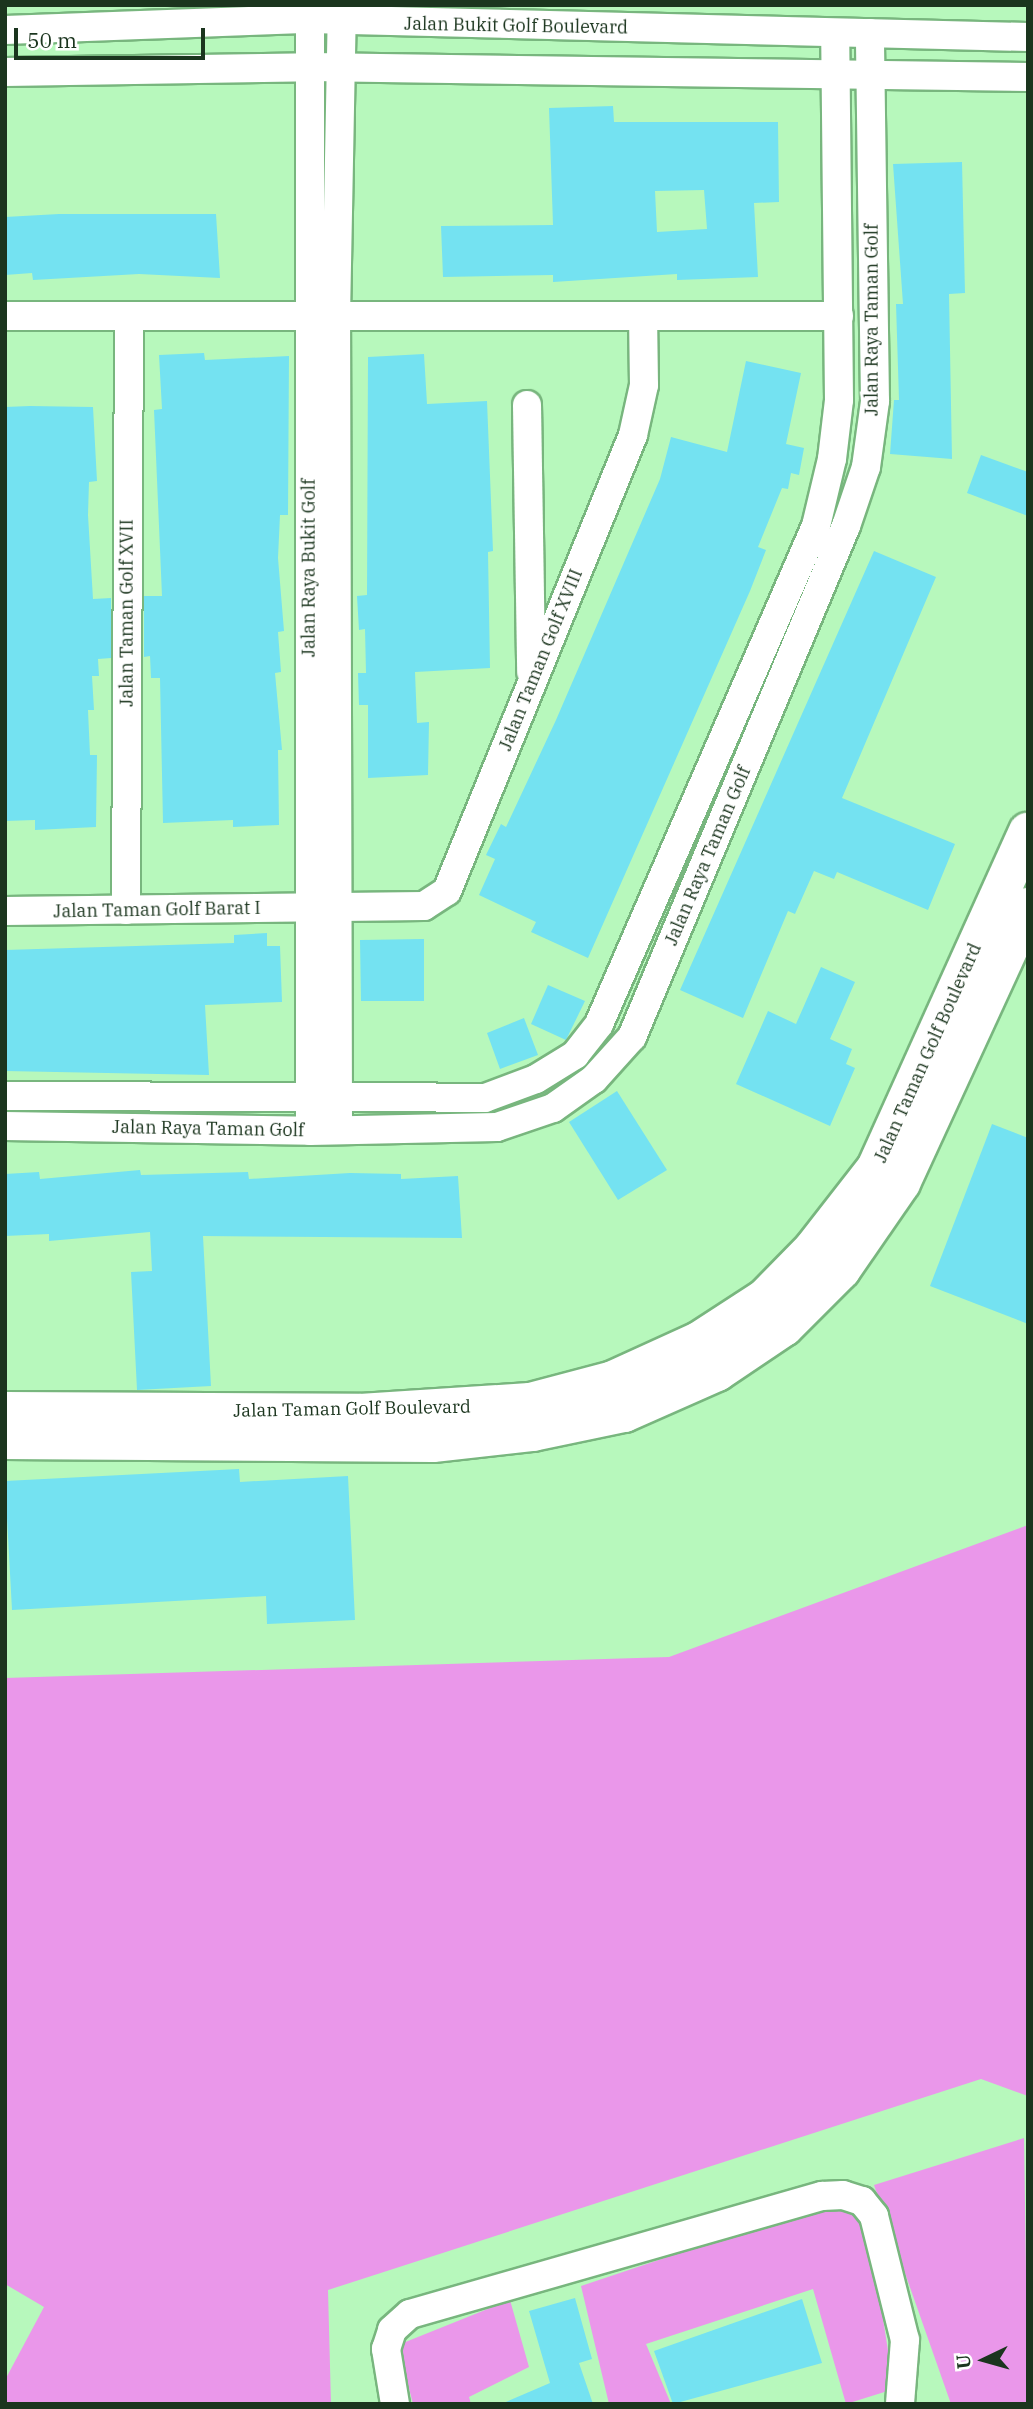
<!DOCTYPE html>
<html>
<head>
<meta charset="utf-8">
<style>
  body { margin:0 }
  #map { position:relative; width:1033px; height:2409px; overflow:hidden; background:#b7f8bc; font-family:"IBM Plex Serif",serif }
  div>[style] { position:absolute }
  [style*='--x'] { left:calc(var(--x)*1px); top:calc(var(--y)*1px); width:calc(var(--w)*1px); rotate:calc(var(--a)*1deg) }
  .green>* { inset:0; background:#ea97ea }
  .building>* { inset:0; background:#74e2f1 }
  .roads { filter:drop-shadow(2px 0 #78b67e) drop-shadow(-2px 0 #78b67e) drop-shadow(0 2px #78b67e) drop-shadow(0 -2px #78b67e) }
  .street>* { height:28px; margin:-14px; padding:0 14px; transform-origin:14px; border-radius:14px; background:#fff }
  .secondary>* { height:38px; margin:-19px; padding:0 19px; transform-origin:19px; border-radius:19px; background:#fff }
  span { translate:-50% -50%; white-space:nowrap; text-align:center; line-height:1.15; -webkit-text-stroke:6px #fff; paint-order:stroke }
  .street-label { font-size:18px; color:#1b351e }
  .frame { position:absolute; inset:0; border:7px solid #1b351e; pointer-events:none }
  .north { position:absolute; left:949px; top:2325px; width:70px; height:70px; -webkit-text-stroke:5px #fff; paint-order:stroke; rotate:265deg; font-size:19px; font-weight:700; line-height:28px; text-align:center; color:#1b351e }
  .north::after { content:''; display:block; margin:auto; width:24px; height:32px; background:#1b351e; clip-path:polygon(50% 0,100% 100%,50% 72%,0 100%) }
  .scale { position:absolute; left:14px; top:28px; width:191px; height:32px; box-sizing:border-box; border:4px solid #1b351e; border-top:0; padding-left:9px; font-size:21px; line-height:24px; white-space:nowrap; color:#1b351e; -webkit-text-stroke:5px #fff; paint-order:stroke }
</style>
</head>
<body>
<div id="map">
  <div class="green">
    <i style="clip-path:polygon(1028px 1525px,1028px 2096px,981px 2079px,328px 2290px,331px 2404px,5px 2404px,5px 2380px,44px 2307px,5px 2284px,5px 1678px,669px 1657px)"></i>
    <i style="clip-path:polygon(1024px 2138px,1028px 2404px,951px 2404px,874px 2185px)"></i>
    <i style="clip-path:polygon(820px 2206px,853px 2210px,871px 2242px,894px 2389px,846px 2404px,813px 2289px,646px 2344px,671px 2404px,609px 2404px,581px 2286px)"></i>
    <i style="clip-path:polygon(510px 2300px,529px 2367px,469px 2397px,471px 2404px,413px 2404px,398px 2345px)"></i>
  </div>
  <div class="building">
    <i style="clip-path:polygon(evenodd,613px 106px,614px 122px,778px 122px,779px 202px,754px 203px,758px 277px,677px 280px,677px 274px,553px 282px,553px 275px,443px 277px,441px 226px,553px 225px,549px 108px,613px 106px,704px 190px,707px 229px,657px 232px,655px 191px,704px 190px)"></i>
    <i style="clip-path:polygon(962px 162px,965px 293px,949px 294px,952px 459px,890px 454px,894px 400px,899px 400px,896px 304px,903px 304px,893px 164px)"></i>
    <i style="clip-path:polygon(59px 214px,216px 214px,220px 278px,139px 274px,33px 280px,32px 273px,5px 275px,5px 217px)"></i>
    <i style="clip-path:polygon(204px 353px,205px 360px,289px 356px,288px 515px,280px 515px,278px 558px,284px 631px,278px 632px,281px 672px,275px 673px,282px 750px,278px 750px,279px 825px,233px 827px,233px 820px,163px 823px,160px 678px,151px 678px,150px 656px,144px 657px,144px 596px,162px 596px,154px 410px,162px 409px,159px 355px)"></i>
    <i style="clip-path:polygon(424px 354px,427px 404px,487px 401px,493px 551px,488px 552px,490px 668px,415px 672px,417px 723px,429px 722px,428px 775px,368px 778px,368px 705px,359px 705px,358px 673px,366px 673px,365px 629px,359px 630px,357px 596px,367px 595px,368px 357px)"></i>
    <i style="clip-path:polygon(746px 361px,801px 373px,786px 444px,804px 448px,799px 475px,791px 473px,788px 489px,782px 488px,758px 547px,766px 550px,750px 591px,588px 958px,531px 932px,536px 922px,479px 895px,495px 859px,486px 855px,501px 824px,506px 827px,556px 720px,660px 479px,671px 437px,727px 452px)"></i>
    <i style="clip-path:polygon(30px 406px,93px 407px,97px 481px,89px 482px,88px 515px,93px 599px,111px 598px,111px 658px,98px 659px,99px 676px,92px 676px,94px 710px,88px 710px,90px 755px,97px 755px,96px 827px,35px 830px,35px 820px,5px 821px,5px 407px)"></i>
    <i style="clip-path:polygon(981px 455px,1028px 472px,1028px 516px,967px 493px)"></i>
    <i style="clip-path:polygon(874px 551px,936px 577px,842px 798px,955px 844px,928px 910px,837px 872px,834px 879px,814px 871px,795px 914px,788px 911px,743px 1018px,680px 990px)"></i>
    <i style="clip-path:polygon(267px 933px,267px 946px,280px 946px,282px 1002px,205px 1005px,209px 1075px,5px 1071px,5px 950px,234px 943px,234px 935px)"></i>
    <i style="clip-path:polygon(424px 939px,424px 1001px,361px 1001px,360px 940px)"></i>
    <i style="clip-path:polygon(821px 967px,855px 982px,830px 1039px,852px 1049px,846px 1064px,855px 1068px,830px 1126px,736px 1084px,768px 1011px,796px 1024px)"></i>
    <i style="clip-path:polygon(548px 985px,585px 1001px,566px 1040px,531px 1024px)"></i>
    <i style="clip-path:polygon(524px 1018px,538px 1055px,500px 1069px,487px 1033px)"></i>
    <i style="clip-path:polygon(617px 1091px,667px 1170px,618px 1200px,569px 1122px)"></i>
    <i style="clip-path:polygon(992px 1124px,1028px 1138px,1028px 1324px,930px 1286px)"></i>
    <i style="clip-path:polygon(140px 1170px,141px 1175px,248px 1172px,249px 1179px,350px 1173px,401px 1174px,401px 1179px,458px 1176px,462px 1238px,203px 1236px,211px 1386px,137px 1390px,131px 1272px,152px 1271px,150px 1232px,49px 1241px,49px 1234px,5px 1236px,5px 1174px,39px 1172px,40px 1179px)"></i>
    <i style="clip-path:polygon(239px 1469px,240px 1482px,348px 1476px,355px 1620px,267px 1624px,266px 1596px,12px 1610px,5px 1481px)"></i>
    <i style="clip-path:polygon(575px 2298px,592px 2359px,579px 2363px,593px 2404px,501px 2404px,550px 2383px,529px 2311px)"></i>
    <i style="clip-path:polygon(802px 2299px,822px 2363px,673px 2404px,654px 2351px)"></i>
  </div>
  <div class="roads">
    <div class="street">
      <i style="--x:5;--y:30;--w:305;--a:-2.1"></i>
      <i style="--x:310;--y:19;--w:718;--a:1.44"></i>
      <i style="--x:5;--y:72;--w:306;--a:-0.9"></i>
      <i style="--x:311;--y:67;--w:717;--a:0.8"></i>
      <i style="--x:5;--y:316;--w:834;--a:0"></i>
      <i style="--x:527;--y:405;--w:267;--a:89.1"></i>
      <i style="--x:126;--y:910;--w:594;--a:-89.71"></i>
      <i style="--x:5;--y:911;--w:419;--a:-0.7"></i>
      <i style="--x:424;--y:906;--w:27;--a:-33"></i>
      <i style="--x:447;--y:891;--w:492;--a:-67.8"></i>
      <i style="--x:633;--y:435;--w:51;--a:-77.6"></i>
      <i style="--x:644;--y:385;--w:69;--a:-90.8"></i>
      <i style="--x:5;--y:1096;--w:480;--a:0.2"></i>
      <i style="--x:485;--y:1098;--w:54;--a:-20.4"></i>
      <i style="--x:536;--y:1079;--w:46;--a:-31.6"></i>
      <i style="--x:575;--y:1055;--w:39;--a:-52"></i>
      <i style="--x:599;--y:1024;--w:543;--a:-66.46"></i>
      <i style="--x:816;--y:526;--w:69;--a:-76.6"></i>
      <i style="--x:832;--y:459;--w:59;--a:-83.2"></i>
      <i style="--x:839;--y:400;--w:366;--a:-90.6"></i>
      <i style="--x:310;--y:1117;--w:1112;--a:-90"></i>
      <i style="--x:338;--y:1119;--w:803;--a:-90.14"></i>
      <i style="--x:336;--y:316;--w:311;--a:-88.9"></i>
      <i style="--x:5;--y:1126;--w:305;--a:0.9"></i>
      <i style="--x:310;--y:1131;--w:187;--a:-1.2"></i>
      <i style="--x:497;--y:1127;--w:59;--a:-18.7"></i>
      <i style="--x:553;--y:1108;--w:50;--a:-35.3"></i>
      <i style="--x:594;--y:1079;--w:57;--a:-47.9"></i>
      <i style="--x:632;--y:1037;--w:554;--a:-67.28"></i>
      <i style="--x:846;--y:526;--w:62;--a:-71.3"></i>
      <i style="--x:866;--y:467;--w:67;--a:-82.2"></i>
      <i style="--x:875;--y:401;--w:368;--a:-90.8"></i>
      <i style="--x:395;--y:2404;--w:56;--a:-99.3"></i>
      <i style="--x:386;--y:2349;--w:20;--a:-72"></i>
      <i style="--x:392;--y:2330;--w:24;--a:-42"></i>
      <i style="--x:410;--y:2314;--w:429;--a:-16"></i>
      <i style="--x:822;--y:2196;--w:21;--a:-3"></i>
      <i style="--x:843;--y:2195;--w:20;--a:18"></i>
      <i style="--x:862;--y:2201;--w:19;--a:51"></i>
      <i style="--x:874;--y:2216;--w:128;--a:76"></i>
      <i style="--x:905;--y:2340;--w:64;--a:94.5"></i>
    </div>
    <div class="secondary">
      <i style="--x:5;--y:1411;--w:355;--a:0.3"></i>
      <i style="--x:360;--y:1413;--w:170;--a:-3.7"></i>
      <i style="--x:530;--y:1402;--w:86;--a:-14.8"></i>
      <i style="--x:613;--y:1380;--w:94;--a:-24.4"></i>
      <i style="--x:699;--y:1341;--w:79;--a:-33.1"></i>
      <i style="--x:765;--y:1298;--w:69;--a:-45.6"></i>
      <i style="--x:813;--y:1249;--w:103;--a:-52.1"></i>
      <i style="--x:876;--y:1168;--w:369;--a:-65.7"></i>
      <i style="--x:5;--y:1440;--w:428;--a:0.4"></i>
      <i style="--x:433;--y:1443;--w:101;--a:-6.3"></i>
      <i style="--x:533;--y:1432;--w:93;--a:-11.8"></i>
      <i style="--x:624;--y:1413;--w:102;--a:-23.8"></i>
      <i style="--x:717;--y:1372;--w:81;--a:-33.9"></i>
      <i style="--x:784;--y:1327;--w:81;--a:-45"></i>
      <i style="--x:841;--y:1270;--w:106;--a:-55.4"></i>
      <i style="--x:901;--y:1183;--w:304;--a:-65.3"></i>
    </div>
  </div>
  <div class="street-label">
    <span style="left:516px;top:26px;rotate:1deg">Jalan Bukit Golf Boulevard</span>
    <span style="left:872px;top:320px;rotate:-90deg">Jalan Raya Taman Golf</span>
    <span style="left:309px;top:568px;rotate:-90deg">Jalan Raya Bukit Golf</span>
    <span style="left:127px;top:613px;rotate:-90deg">Jalan Taman Golf XVII</span>
    <span style="left:541px;top:660px;rotate:-68deg">Jalan Taman Golf XVIII</span>
    <span style="left:708px;top:856px;rotate:-67deg">Jalan Raya Taman Golf</span>
    <span style="left:157px;top:910px;rotate:-1deg">Jalan Taman Golf Barat I</span>
    <span style="left:928px;top:1053px;rotate:-66deg">Jalan Taman Golf Boulevard</span>
    <span style="left:208px;top:1129px;rotate:1deg">Jalan Raya Taman Golf</span>
    <span style="left:352px;top:1409px;rotate:-1deg">Jalan Taman Golf Boulevard</span>
  </div>
  <div class="frame"></div>
  <div class="north">U</div>
  <div class="scale">50 m</div>
</div>
</body>
</html>
